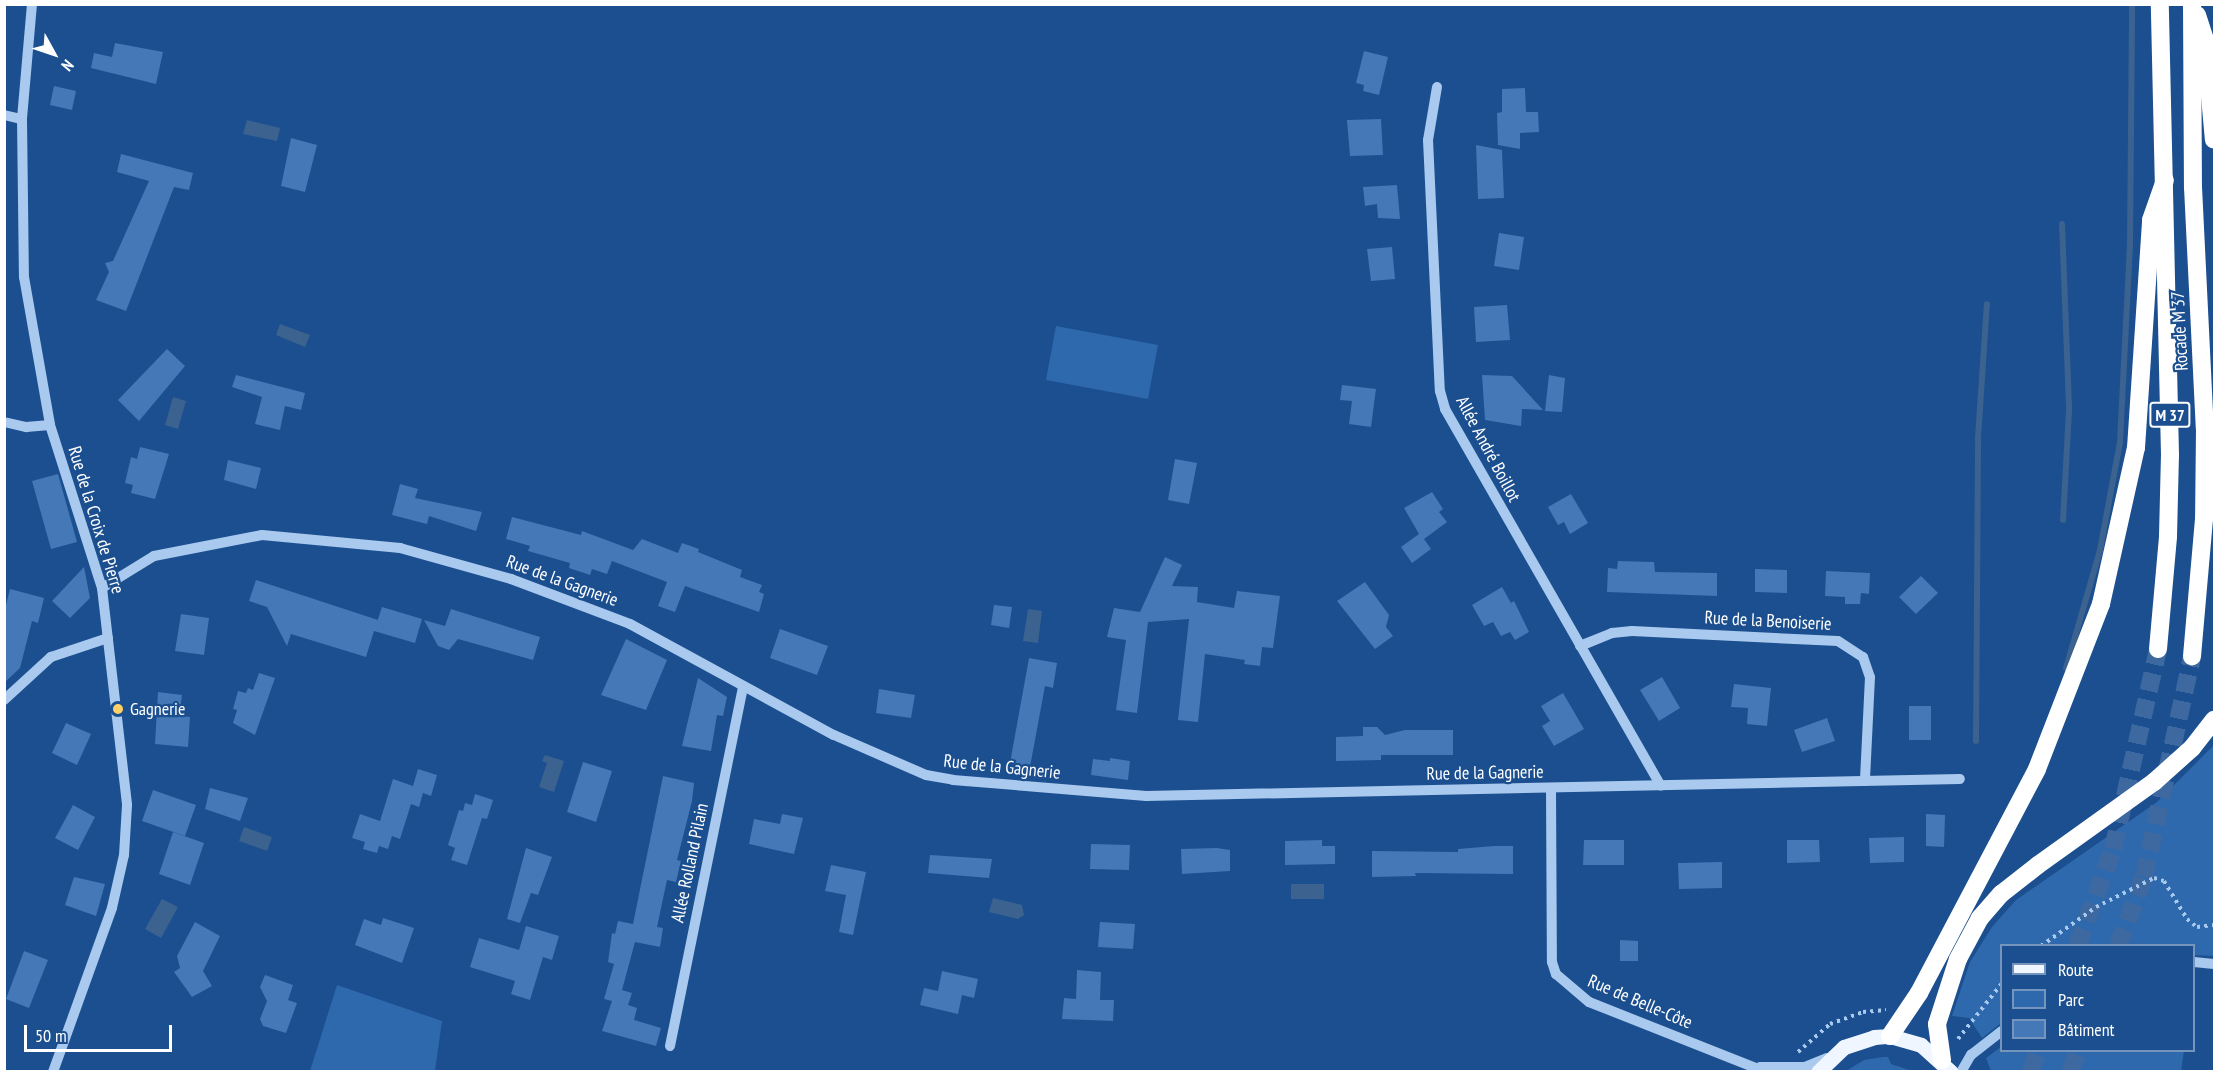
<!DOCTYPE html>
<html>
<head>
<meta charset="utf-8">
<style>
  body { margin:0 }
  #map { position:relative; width:2219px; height:1076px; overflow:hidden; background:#1b4f8f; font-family:"PT Sans Narrow",sans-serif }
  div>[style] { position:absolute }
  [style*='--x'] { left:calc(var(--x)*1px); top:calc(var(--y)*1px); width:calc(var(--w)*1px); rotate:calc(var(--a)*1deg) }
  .green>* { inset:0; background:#2e69ad }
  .water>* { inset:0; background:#3c6290 }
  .stream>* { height:6px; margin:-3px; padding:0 3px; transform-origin:3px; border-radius:3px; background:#3c6290 }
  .building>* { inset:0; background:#4478b7 }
  .highway-tunnel>* { height:18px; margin-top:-9px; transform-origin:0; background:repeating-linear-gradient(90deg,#3d69a0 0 18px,transparent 0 27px) }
  .path>* { height:4px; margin-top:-2px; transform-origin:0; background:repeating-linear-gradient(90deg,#a9c9ee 0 3px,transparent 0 7.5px) }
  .minor>* { height:10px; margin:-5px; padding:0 5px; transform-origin:5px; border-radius:5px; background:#a9c9ee }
  .major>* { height:15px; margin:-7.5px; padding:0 7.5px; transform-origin:7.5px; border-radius:7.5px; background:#f0f6ff }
  .highway>* { height:18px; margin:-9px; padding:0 9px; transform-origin:9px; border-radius:9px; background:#fff }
  .dots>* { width:16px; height:16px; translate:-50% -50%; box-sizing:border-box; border:3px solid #1b4f8f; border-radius:50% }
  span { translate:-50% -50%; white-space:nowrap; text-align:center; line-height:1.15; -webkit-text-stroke:4.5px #1b4f8f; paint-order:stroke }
  .shield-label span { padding:2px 4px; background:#1b4f8f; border:2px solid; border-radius:4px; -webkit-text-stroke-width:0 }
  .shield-label { font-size:16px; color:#fff; font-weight:700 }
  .street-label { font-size:18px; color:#fff }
  .poi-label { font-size:18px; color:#fff }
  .left { translate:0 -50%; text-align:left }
  .frame { position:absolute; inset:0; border:6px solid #fff; pointer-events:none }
  .legend { position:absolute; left:2000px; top:944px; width:195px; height:108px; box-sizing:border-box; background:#1b4f8f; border:2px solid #7695bc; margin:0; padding:8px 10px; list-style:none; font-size:18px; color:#fff }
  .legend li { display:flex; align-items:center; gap:12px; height:30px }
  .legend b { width:30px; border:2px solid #7695bc }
  .north { position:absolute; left:24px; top:24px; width:60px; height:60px; -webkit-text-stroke:4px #1b4f8f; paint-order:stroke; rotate:130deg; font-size:16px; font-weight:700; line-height:24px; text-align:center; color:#fff }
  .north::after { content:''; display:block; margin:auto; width:21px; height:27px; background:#fff; clip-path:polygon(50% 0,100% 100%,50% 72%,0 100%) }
  .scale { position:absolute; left:24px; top:1025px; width:148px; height:27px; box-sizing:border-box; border:3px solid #fff; border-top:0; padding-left:8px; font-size:18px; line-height:21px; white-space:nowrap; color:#fff; -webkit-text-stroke:4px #1b4f8f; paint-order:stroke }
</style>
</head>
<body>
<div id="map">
  <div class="green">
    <i style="clip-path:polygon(1056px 326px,1158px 345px,1148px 399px,1046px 380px)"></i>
    <i style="clip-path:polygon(2214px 745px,2214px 956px,2194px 955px,2194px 946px,2002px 946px,2001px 1023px,1982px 1038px,1969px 1018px,1952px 1016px,1970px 962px,1992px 927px,2016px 900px,2157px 802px)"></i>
    <i style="clip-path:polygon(337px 985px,442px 1021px,435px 1071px,310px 1071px)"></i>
    <i style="clip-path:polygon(2001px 1047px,2002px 1050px,2184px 1051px,2181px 1071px,1991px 1071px,1986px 1058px)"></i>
    <i style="clip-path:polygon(1883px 1057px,1888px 1057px,1891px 1064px,1912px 1071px,1846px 1071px,1864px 1060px)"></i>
  </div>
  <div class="water">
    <i style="clip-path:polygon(247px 120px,280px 128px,277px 141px,243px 134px)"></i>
    <i style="clip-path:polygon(280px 324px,310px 335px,305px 347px,276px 335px)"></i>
    <i style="clip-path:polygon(173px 397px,186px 401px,178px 429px,165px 425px)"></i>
    <i style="clip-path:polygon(1028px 609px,1042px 611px,1038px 643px,1023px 641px)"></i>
    <i style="clip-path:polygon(545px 755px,564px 761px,554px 792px,539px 787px,547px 763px,542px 761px)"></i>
    <i style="clip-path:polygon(244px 827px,272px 837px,267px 851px,239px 841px)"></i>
    <i style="clip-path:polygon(1291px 884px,1324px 884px,1324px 899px,1291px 899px)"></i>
    <i style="clip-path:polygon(993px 898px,1022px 905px,1024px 915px,1018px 919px,989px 912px)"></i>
    <i style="clip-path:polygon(162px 899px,178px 907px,161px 938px,145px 929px)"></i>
  </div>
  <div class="stream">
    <i style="--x:2062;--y:224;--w:186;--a:87.8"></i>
    <i style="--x:2069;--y:410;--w:110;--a:93.1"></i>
    <i style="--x:2066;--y:668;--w:123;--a:-73.9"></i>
    <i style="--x:2100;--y:550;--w:110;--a:-79.5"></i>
    <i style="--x:2120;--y:442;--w:197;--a:-87.1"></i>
    <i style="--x:2130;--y:245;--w:241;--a:-89.5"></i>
    <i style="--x:1976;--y:741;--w:303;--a:-89.6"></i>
    <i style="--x:1978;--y:438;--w:134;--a:-86.2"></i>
  </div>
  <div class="building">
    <i style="clip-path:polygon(115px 43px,163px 52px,156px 84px,91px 68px,94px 53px,112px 57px)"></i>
    <i style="clip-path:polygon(1364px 51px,1388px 57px,1379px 95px,1363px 91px,1364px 85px,1356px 83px)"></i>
    <i style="clip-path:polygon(54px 86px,76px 91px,72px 110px,50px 105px)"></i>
    <i style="clip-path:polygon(1525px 88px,1526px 112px,1538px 112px,1539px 132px,1520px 133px,1520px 149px,1498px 145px,1497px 113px,1502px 112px,1502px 89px)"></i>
    <i style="clip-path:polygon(1381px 119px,1383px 155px,1350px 156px,1347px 120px)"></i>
    <i style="clip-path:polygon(291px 138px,317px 145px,305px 192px,281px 186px)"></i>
    <i style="clip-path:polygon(1476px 145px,1502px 150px,1504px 198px,1478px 199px)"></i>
    <i style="clip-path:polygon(121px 154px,193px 173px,189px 190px,174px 187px,126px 311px,96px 300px,109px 272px,105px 263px,113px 261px,149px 181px,117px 172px)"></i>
    <i style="clip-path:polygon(1397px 185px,1400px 219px,1378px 218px,1377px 204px,1365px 206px,1363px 187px)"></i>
    <i style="clip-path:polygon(1499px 233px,1524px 237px,1519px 270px,1494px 266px)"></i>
    <i style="clip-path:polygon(1392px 247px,1395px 279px,1371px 281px,1367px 249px)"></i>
    <i style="clip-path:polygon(1507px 305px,1510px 340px,1476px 342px,1474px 307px)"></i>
    <i style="clip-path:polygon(167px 349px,185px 366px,139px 421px,118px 400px)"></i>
    <i style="clip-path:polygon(236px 375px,305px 393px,301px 410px,285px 406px,280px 430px,255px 424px,262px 397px,232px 387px)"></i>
    <i style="clip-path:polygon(1482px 375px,1512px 376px,1543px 410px,1522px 409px,1521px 426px,1485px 420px)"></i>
    <i style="clip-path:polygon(1549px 375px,1565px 378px,1562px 412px,1545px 411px)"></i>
    <i style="clip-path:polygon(1342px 385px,1376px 389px,1371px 427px,1349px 424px,1352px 401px,1340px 400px)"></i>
    <i style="clip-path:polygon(140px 447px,169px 454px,155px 499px,131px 493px,133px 485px,125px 483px,131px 457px,137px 459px)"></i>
    <i style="clip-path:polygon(1175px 459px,1197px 463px,1189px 504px,1168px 500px)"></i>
    <i style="clip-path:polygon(228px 460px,261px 468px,256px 489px,224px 480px)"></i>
    <i style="clip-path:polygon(58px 474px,77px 542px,51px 549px,32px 481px)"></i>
    <i style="clip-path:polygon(400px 484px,418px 489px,415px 498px,482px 512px,476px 531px,429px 516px,427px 524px,392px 515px)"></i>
    <i style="clip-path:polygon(1432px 492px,1443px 509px,1439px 512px,1447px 522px,1424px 539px,1431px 549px,1412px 563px,1401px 547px,1419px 534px,1404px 508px)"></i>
    <i style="clip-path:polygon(1571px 494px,1588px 523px,1570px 534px,1564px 522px,1558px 525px,1548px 507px)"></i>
    <i style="clip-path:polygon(512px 517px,581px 535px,582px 531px,633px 550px,642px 539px,678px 553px,682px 543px,699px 549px,698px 552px,742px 570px,740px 577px,762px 585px,759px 592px,764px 594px,759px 612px,685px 586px,675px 612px,658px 606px,667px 582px,612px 561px,607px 574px,592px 569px,590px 575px,569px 568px,570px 563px,528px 551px,530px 546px,506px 539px)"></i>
    <i style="clip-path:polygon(1165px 557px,1182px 565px,1172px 586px,1198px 587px,1197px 602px,1234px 608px,1237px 591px,1280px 596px,1273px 648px,1262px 647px,1260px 666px,1244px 664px,1245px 660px,1205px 654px,1198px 722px,1178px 720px,1189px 619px,1148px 622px,1137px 713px,1116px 710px,1126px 640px,1107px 637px,1114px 608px,1140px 612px)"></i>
    <i style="clip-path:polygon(1618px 561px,1654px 562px,1655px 572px,1717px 573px,1717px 596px,1607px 592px,1608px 568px,1617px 569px)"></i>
    <i style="clip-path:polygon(84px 567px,90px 598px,70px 618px,52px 601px)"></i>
    <i style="clip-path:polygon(1755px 569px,1787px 570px,1787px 593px,1755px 592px)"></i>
    <i style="clip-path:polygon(1826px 571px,1870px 573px,1869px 594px,1861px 593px,1860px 604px,1845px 604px,1845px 597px,1825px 596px)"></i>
    <i style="clip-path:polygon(1921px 576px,1938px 593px,1916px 614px,1899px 597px)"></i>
    <i style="clip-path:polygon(256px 580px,378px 620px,374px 631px,382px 607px,422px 619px,415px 643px,374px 631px,366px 657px,291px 634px,287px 646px,267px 607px,249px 601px)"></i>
    <i style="clip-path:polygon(1365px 582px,1389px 615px,1386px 627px,1393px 636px,1375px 649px,1337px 601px)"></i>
    <i style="clip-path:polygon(1502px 587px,1511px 603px,1514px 601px,1529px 632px,1515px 640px,1510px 632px,1501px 636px,1493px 622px,1484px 626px,1472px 605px)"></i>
    <i style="clip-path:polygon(10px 589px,44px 598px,38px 623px,32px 621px,20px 668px,4px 683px,4px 613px)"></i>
    <i style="clip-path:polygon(994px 605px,1012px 607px,1009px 628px,991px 625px)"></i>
    <i style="clip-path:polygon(451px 609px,540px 637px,533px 660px,458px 639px,449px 650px,438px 646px,424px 620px,445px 626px)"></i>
    <i style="clip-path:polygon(181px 614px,209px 618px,204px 655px,175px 651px)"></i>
    <i style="clip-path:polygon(780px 629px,828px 646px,817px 675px,770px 658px)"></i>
    <i style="clip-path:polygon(626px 639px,667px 660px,646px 710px,601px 695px)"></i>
    <i style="clip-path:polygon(1029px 658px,1057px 663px,1053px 688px,1045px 686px,1030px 767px,1010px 763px)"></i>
    <i style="clip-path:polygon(259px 673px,275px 678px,255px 735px,233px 723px,237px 710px,233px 709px,238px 691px,246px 693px,248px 688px,253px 690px)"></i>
    <i style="clip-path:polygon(1662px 677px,1680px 708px,1659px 721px,1640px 690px)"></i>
    <i style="clip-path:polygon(698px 678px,727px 697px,723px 716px,717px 715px,711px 751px,682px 746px)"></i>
    <i style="clip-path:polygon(1734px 684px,1771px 688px,1767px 726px,1747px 724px,1748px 708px,1731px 707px)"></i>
    <i style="clip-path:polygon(879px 689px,915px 695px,911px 718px,876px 713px)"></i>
    <i style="clip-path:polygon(158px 692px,182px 695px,179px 716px,190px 717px,188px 747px,155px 744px)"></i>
    <i style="clip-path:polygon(1563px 693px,1584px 729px,1554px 746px,1542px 726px,1550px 721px,1541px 706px)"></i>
    <i style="clip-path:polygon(1909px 706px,1931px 706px,1931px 740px,1909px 740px)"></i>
    <i style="clip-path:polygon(1827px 718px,1835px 741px,1802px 752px,1794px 730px)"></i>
    <i style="clip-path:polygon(66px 723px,91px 734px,77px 765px,52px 753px)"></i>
    <i style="clip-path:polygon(1363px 727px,1377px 727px,1385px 735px,1405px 730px,1453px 730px,1453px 755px,1381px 755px,1381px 760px,1336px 761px,1336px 737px,1363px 736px)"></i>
    <i style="clip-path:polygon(1110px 758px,1130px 761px,1128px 780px,1091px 775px,1093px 759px,1110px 761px)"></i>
    <i style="clip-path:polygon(583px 762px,612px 771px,596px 822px,567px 812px)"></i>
    <i style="clip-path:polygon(418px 769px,437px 775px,431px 796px,423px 793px,419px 807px,411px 804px,400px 839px,392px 836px,388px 849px,379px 846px,377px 853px,363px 849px,365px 842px,352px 838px,360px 814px,380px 821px,393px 779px,413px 786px)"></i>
    <i style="clip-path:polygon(663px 776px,694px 783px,692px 801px,677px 860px,681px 861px,676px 882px,667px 880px,657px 927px,663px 928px,660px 947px,635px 942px,622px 990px,632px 993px,628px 1005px,637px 1008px,634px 1020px,661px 1028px,656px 1046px,602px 1031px,612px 1001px,604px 999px,614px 964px,608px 962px,612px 933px,615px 934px,618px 921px,633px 924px)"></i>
    <i style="clip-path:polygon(210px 788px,248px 798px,240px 821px,205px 809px)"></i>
    <i style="clip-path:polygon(153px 790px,196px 805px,185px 836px,142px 821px)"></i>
    <i style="clip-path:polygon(475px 794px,493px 800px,487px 819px,482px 818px,467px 865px,451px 860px,455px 848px,448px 845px,459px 810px,463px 811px,465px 803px,472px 805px)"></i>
    <i style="clip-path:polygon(73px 805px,95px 817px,78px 850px,55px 838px)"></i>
    <i style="clip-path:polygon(782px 814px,803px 818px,794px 854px,749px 844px,754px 819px,780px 824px)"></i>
    <i style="clip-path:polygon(1926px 814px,1945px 815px,1944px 847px,1926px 846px)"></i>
    <i style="clip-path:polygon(173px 832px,204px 843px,190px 885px,159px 874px)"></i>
    <i style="clip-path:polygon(1904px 837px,1904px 862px,1870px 863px,1869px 838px)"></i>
    <i style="clip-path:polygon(1322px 840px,1322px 846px,1335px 846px,1335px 864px,1285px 865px,1285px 841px)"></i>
    <i style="clip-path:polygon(1584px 840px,1624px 840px,1624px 865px,1583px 865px)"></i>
    <i style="clip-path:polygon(1787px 840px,1819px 840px,1820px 862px,1787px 863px)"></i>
    <i style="clip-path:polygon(1091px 844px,1130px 845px,1129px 870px,1090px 869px)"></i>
    <i style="clip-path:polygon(1494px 846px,1513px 846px,1513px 874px,1415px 873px,1416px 876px,1372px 877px,1372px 851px,1458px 852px,1458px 849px)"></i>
    <i style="clip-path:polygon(526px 848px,552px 857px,538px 895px,531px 893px,520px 923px,507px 919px)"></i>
    <i style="clip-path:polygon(1217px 848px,1230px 850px,1230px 871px,1182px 874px,1181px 849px)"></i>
    <i style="clip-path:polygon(930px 855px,992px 859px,989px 878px,928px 873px)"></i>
    <i style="clip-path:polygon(1722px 862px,1722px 888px,1679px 889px,1678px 863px)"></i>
    <i style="clip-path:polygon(831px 865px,866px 872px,853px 935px,839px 932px,846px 895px,825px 891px)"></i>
    <i style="clip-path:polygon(74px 877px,105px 884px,96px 916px,65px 905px)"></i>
    <i style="clip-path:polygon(383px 918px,414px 928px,402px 963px,355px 945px,364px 919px,381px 925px)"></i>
    <i style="clip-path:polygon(195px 922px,220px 936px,203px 971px,212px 986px,192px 997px,174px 972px,180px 968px,177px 956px)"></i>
    <i style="clip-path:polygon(1100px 922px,1135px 924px,1133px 949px,1098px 947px)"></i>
    <i style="clip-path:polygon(526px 926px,559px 936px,552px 960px,543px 957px,530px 1000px,511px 994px,515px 981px,470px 967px,479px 938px,519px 950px)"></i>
    <i style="clip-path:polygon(1620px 940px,1638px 941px,1638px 961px,1620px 961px)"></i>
    <i style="clip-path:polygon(24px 951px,48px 960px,29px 1008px,6px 999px)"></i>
    <i style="clip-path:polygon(1077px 970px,1101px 972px,1100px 1000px,1114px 1000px,1113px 1021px,1062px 1019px,1064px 998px,1076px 999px)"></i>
    <i style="clip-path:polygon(942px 971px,978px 979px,974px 998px,962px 995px,958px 1014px,920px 1005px,924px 988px,938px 991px)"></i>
    <i style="clip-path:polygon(265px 975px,293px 985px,288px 1000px,297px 1003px,286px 1033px,263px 1026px,260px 1019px,267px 1001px,260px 987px)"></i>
  </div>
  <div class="highway-tunnel">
    <i style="--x:2077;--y:946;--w:103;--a:-69.6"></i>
    <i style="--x:2113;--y:849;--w:205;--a:-77.3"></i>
    <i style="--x:2118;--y:946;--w:74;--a:-69.4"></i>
    <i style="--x:2144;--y:877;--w:226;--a:-77.7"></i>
    <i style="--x:2030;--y:1072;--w:23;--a:-70"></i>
    <i style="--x:2070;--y:1072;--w:23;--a:-70"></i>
  </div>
  <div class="path">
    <i style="--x:2041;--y:946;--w:67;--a:-35.3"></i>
    <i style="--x:2096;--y:907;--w:65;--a:-26.6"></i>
    <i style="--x:2154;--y:878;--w:10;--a:17"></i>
    <i style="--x:2164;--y:881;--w:44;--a:58.8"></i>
    <i style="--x:2187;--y:919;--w:13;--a:39"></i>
    <i style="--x:2197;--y:927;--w:17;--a:-7"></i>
    <i style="--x:1958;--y:1039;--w:71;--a:-51.8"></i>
    <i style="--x:1798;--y:1052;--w:43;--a:-41.2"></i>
    <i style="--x:1830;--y:1024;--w:35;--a:-20"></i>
    <i style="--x:1863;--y:1012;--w:23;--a:-5"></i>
  </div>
  <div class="minor">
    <i style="--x:32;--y:4;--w:115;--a:95"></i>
    <i style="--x:22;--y:119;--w:158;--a:89.3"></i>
    <i style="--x:24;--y:277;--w:150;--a:80"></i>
    <i style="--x:50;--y:425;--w:171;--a:72.3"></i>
    <i style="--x:102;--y:588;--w:218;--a:83.4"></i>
    <i style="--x:127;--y:805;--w:50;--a:93.4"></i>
    <i style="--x:124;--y:855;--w:54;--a:102.8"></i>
    <i style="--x:112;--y:908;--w:174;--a:109.8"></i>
    <i style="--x:1437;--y:87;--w:54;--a:99.6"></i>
    <i style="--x:1428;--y:140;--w:251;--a:87.3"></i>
    <i style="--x:1440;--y:391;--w:19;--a:74"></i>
    <i style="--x:1445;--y:409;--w:434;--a:60.2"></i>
    <i style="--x:4;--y:115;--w:18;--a:13"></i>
    <i style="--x:4;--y:422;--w:23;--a:13"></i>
    <i style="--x:26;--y:427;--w:24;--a:-5"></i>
    <i style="--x:102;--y:588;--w:61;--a:-31.6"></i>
    <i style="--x:154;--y:556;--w:110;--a:-11"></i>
    <i style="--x:262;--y:535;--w:139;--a:5.4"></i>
    <i style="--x:400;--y:548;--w:115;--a:15.6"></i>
    <i style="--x:511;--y:579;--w:127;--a:20.7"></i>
    <i style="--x:630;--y:624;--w:232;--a:28.6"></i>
    <i style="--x:834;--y:735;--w:100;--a:23.5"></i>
    <i style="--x:926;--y:775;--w:27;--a:10"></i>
    <i style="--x:953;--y:780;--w:194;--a:4.7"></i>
    <i style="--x:1146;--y:796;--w:814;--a:-1.2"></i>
    <i style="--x:1580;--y:646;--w:35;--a:-22"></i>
    <i style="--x:1612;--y:633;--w:20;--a:-6"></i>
    <i style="--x:1632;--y:631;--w:206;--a:2.8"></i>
    <i style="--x:1838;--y:641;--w:30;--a:33"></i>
    <i style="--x:1863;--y:657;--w:21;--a:71"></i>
    <i style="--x:1870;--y:677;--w:104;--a:92.8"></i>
    <i style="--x:4;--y:700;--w:64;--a:-42.5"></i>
    <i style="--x:51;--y:657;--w:60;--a:-18.4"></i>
    <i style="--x:1551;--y:789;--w:173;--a:89.7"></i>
    <i style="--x:1552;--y:962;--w:13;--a:72"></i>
    <i style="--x:1556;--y:974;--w:43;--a:40.3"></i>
    <i style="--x:1589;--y:1002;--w:190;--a:21.6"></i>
    <i style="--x:2194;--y:962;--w:20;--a:6"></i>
    <i style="--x:670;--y:1046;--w:366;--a:-78.5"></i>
    <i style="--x:1760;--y:1067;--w:45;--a:0"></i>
    <i style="--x:1805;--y:1067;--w:24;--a:-22"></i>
    <i style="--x:1961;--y:1072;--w:20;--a:-60"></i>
    <i style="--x:1971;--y:1055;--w:39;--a:-38"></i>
  </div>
  <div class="major">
    <i style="--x:1818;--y:1072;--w:36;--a:-44"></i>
    <i style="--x:1844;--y:1047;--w:32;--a:-18"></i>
    <i style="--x:1874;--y:1037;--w:16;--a:-4"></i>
    <i style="--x:1890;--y:1036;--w:32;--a:16"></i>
    <i style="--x:1921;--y:1045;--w:40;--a:42"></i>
  </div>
  <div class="highway">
    <i style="--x:2192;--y:4;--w:183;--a:89.7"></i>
    <i style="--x:2193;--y:187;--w:242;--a:87.2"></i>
    <i style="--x:2205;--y:429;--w:90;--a:90.6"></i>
    <i style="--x:2204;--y:519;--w:138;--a:95"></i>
    <i style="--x:2197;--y:15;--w:26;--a:72"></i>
    <i style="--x:2205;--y:40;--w:100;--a:84.9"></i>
    <i style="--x:2158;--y:649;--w:113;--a:-84.9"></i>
    <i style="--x:2168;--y:536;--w:81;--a:-88.6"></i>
    <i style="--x:2170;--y:455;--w:451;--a:-91.3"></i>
    <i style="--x:1890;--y:1036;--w:52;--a:-56"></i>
    <i style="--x:1919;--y:993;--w:253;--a:-62.2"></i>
    <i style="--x:2037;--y:769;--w:177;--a:-68.8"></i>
    <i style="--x:2101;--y:604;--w:160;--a:-77.4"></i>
    <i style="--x:2136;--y:448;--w:228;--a:-86.2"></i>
    <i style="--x:2151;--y:220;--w:42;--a:-70.7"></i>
    <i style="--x:1942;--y:1060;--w:36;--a:-98"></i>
    <i style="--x:1937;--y:1024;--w:68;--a:-72.1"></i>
    <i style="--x:1958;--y:959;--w:47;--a:-61.8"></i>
    <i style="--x:1980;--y:918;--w:32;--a:-49"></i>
    <i style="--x:2001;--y:894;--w:47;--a:-38.1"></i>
    <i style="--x:2038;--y:865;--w:143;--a:-35.6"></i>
    <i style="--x:2154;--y:782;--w:51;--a:-41.8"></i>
    <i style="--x:2192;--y:748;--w:36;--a:-52"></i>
  </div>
  <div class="dots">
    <i style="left:118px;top:709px;background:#ffd166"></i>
  </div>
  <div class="shield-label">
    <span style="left:2170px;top:415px">M 37</span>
  </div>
  <div class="street-label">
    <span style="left:2180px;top:331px;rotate:-93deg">Rocade M 37</span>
    <span style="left:1488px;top:449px;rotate:62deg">Allée André Boillot</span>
    <span style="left:96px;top:520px;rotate:73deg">Rue de la Croix de Pierre</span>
    <span style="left:562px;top:581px;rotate:20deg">Rue de la Gagnerie</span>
    <span style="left:1768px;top:621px;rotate:3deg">Rue de la Benoiserie</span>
    <span style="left:1002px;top:767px;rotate:6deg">Rue de la Gagnerie</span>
    <span style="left:1485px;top:773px;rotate:-1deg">Rue de la Gagnerie</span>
    <span style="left:690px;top:863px;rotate:-78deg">Allée Rolland Pilain</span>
    <span style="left:1640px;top:1002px;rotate:23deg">Rue de Belle-Côte</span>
  </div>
  <div class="poi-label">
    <span class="left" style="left:130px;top:709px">Gagnerie</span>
  </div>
  <div class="frame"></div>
  <ul class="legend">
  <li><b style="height:8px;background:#f0f6ff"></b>Route</li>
  <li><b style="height:16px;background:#2e69ad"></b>Parc</li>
  <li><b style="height:16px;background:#4478b7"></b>Bâtiment</li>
  </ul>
  <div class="north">N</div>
  <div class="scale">50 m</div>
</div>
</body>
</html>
